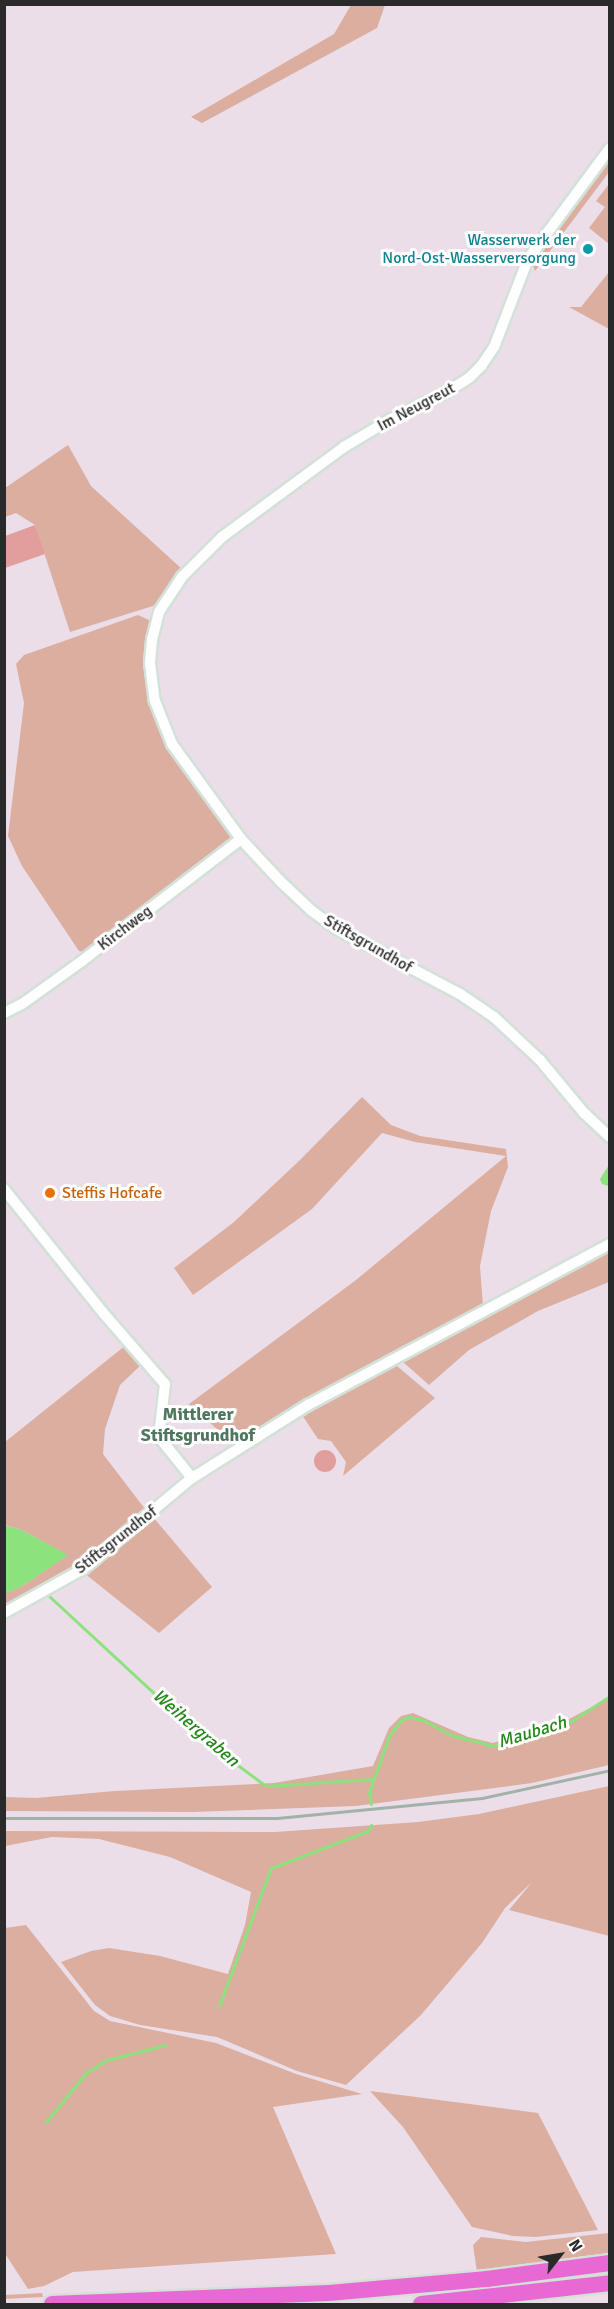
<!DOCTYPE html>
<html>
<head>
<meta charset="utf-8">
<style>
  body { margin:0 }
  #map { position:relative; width:614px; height:2309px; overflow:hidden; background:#ebdee9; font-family:Signika,sans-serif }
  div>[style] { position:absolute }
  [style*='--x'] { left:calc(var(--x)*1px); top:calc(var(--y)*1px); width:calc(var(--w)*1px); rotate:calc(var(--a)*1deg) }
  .green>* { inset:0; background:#dbaea0 }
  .pitch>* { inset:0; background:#e29d9d }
  .round { border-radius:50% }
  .water>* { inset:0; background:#8ce27c }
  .stream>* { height:3px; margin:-1.5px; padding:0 1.5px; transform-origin:1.5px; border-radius:1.5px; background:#8ce27c }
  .roads { filter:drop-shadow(2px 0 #d3e1d8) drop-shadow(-2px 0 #d3e1d8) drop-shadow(0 2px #d3e1d8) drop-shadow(0 -2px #d3e1d8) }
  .minor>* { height:10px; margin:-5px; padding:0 5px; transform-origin:5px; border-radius:5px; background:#fff }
  .trunk>* { height:16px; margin:-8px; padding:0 8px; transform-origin:8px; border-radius:8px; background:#e869d4 }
  .rail>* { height:3px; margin:-1.5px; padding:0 1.5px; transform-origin:1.5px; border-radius:1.5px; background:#a1b2a8 }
  .dots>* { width:16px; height:16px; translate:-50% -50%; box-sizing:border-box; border:3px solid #fff; border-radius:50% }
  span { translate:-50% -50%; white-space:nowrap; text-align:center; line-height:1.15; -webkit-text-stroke:6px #fff; paint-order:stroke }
  .culture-label { font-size:16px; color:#0d838f }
  .right { translate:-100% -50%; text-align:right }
  .street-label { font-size:16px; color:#2a2a2a }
  .food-label { font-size:16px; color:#c56008 }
  .left { translate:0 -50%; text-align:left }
  .neighbourhood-label { font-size:18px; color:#4f765e; font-weight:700 }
  .water-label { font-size:18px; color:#24871a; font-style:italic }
  .frame { position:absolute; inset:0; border:6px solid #2a2a2a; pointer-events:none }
  .north { position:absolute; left:530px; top:2225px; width:60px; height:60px; -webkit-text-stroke:4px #fff; paint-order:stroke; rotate:59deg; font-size:16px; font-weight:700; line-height:24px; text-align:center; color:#2a2a2a }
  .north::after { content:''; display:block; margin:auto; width:21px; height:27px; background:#2a2a2a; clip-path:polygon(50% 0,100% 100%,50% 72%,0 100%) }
</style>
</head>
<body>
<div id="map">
  <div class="green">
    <i style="clip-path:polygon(351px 5px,385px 5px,377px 28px,202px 123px,191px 117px,334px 34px)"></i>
    <i style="clip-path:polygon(609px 160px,609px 172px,535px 271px,532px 263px)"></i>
    <i style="clip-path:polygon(609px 184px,609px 244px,589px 228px,605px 207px,596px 201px)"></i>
    <i style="clip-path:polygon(609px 272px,609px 329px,569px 307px,581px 307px)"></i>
    <i style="clip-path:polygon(68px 445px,91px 486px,183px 570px,156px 605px,70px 632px,35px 525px,16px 513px,5px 517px,5px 488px)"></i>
    <i style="clip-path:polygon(138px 615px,151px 621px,147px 666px,156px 719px,168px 745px,232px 833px,231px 839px,90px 950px,83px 952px,79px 951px,22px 866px,8px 836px,24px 703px,16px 664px,24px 655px)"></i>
    <i style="clip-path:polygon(362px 1097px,391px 1125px,420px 1136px,506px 1149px,508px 1167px,491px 1211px,480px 1266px,483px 1306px,390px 1355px,236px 1446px,189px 1404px,356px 1280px,506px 1156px,415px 1142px,382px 1133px,312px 1209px,193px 1295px,174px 1268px,234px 1222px,300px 1160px)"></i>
    <i style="clip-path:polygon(609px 1248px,609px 1282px,538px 1311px,469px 1350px,429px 1385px,403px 1362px,402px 1359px)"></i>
    <i style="clip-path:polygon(126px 1345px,142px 1364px,120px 1385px,105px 1429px,103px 1454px,145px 1509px,87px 1555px,88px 1561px,80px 1562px,5px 1604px,4px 1594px,24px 1585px,67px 1555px,22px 1530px,5px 1525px,5px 1442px)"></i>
    <i style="clip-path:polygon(389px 1366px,397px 1366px,435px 1398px,343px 1476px,346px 1462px,331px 1441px,318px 1439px,302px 1415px)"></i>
    <i style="clip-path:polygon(153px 1517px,212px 1587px,159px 1633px,84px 1573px)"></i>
    <i style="clip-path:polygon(609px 1698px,609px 1765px,532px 1783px,356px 1806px,193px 1812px,5px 1811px,5px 1797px,36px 1798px,115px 1791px,274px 1783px,373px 1766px,389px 1728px,401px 1716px,413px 1713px,468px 1737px,493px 1743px,569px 1719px)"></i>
    <i style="clip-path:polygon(609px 1786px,609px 1936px,509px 1910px,532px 1882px,505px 1908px,482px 1943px,421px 2015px,346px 2085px,297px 2071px,217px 2037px,140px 2025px,110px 2016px,95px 2005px,61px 1962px,91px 1951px,109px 1948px,160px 1956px,228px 1974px,245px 1925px,251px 1892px,170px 1857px,99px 1839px,52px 1837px,5px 1846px,5px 1831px,275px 1832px,418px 1822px,479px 1814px)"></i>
    <i style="clip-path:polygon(26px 1925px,94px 2011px,110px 2021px,216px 2043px,296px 2074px,362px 2094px,273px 2107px,336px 2254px,73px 2272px,44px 2286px,28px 2289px,4px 2252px,5px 1928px)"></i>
    <i style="clip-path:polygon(370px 2091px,538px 2113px,598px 2230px,536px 2237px,513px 2236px,472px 2227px,403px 2127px)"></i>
    <i style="clip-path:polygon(609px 2233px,609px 2255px,477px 2272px,473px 2245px,481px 2237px,526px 2242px)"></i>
    <i style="clip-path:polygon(42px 2293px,43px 2297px,5px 2299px,5px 2295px)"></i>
  </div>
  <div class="pitch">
    <i style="clip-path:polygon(35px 525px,45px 554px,5px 568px,5px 536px)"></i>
    <i class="round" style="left:314px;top:1450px;width:22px;height:22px"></i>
  </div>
  <div class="water">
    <i style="clip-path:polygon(609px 1165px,609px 1186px,608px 1186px,602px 1184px,600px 1179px)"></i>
    <i style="clip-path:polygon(4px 1525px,22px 1530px,68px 1555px,24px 1585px,5px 1594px)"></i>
  </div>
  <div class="stream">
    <i style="--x:49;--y:1596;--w:217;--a:42.8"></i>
    <i style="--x:208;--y:1743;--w:72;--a:36.6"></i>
    <i style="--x:266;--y:1786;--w:107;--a:-3.7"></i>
    <i style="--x:371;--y:1804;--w:12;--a:-99"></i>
    <i style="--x:369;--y:1792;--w:59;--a:-70.3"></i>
    <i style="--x:389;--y:1736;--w:20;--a:-53"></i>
    <i style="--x:401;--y:1720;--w:9;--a:-21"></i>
    <i style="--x:409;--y:1717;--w:14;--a:12"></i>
    <i style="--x:423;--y:1720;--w:32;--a:28"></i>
    <i style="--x:451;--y:1735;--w:44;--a:14.3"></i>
    <i style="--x:494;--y:1746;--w:80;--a:-17.5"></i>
    <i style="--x:570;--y:1722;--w:48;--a:-33"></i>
    <i style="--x:219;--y:2006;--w:147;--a:-69.4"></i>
    <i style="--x:271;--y:1868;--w:104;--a:-20.9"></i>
    <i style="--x:368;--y:1831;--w:7;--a:-63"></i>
    <i style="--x:46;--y:2122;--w:63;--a:-50.8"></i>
    <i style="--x:86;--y:2073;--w:25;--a:-32"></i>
    <i style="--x:107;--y:2060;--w:60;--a:-14.5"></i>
  </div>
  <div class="roads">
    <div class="minor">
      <i style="--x:610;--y:148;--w:138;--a:126.5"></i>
      <i style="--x:528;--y:259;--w:94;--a:111.1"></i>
      <i style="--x:494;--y:347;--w:22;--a:124"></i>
      <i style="--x:482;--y:365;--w:18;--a:135"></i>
      <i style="--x:469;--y:378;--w:26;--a:148"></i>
      <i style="--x:447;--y:392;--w:62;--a:154.3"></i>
      <i style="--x:391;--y:419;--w:55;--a:149.2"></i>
      <i style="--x:344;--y:447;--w:152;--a:143.6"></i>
      <i style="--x:222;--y:537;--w:57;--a:135"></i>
      <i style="--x:182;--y:577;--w:42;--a:123.3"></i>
      <i style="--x:159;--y:612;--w:29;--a:104"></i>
      <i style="--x:152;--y:640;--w:23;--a:95"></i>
      <i style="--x:150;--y:663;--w:38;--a:83"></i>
      <i style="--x:155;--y:701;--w:46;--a:68.4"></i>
      <i style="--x:172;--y:744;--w:117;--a:54"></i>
      <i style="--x:241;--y:839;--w:57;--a:47.1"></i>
      <i style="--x:280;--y:881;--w:44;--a:43.2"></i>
      <i style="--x:312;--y:911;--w:31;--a:36"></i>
      <i style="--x:337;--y:929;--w:139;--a:27.9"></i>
      <i style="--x:460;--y:994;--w:41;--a:34.1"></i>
      <i style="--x:494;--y:1017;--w:63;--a:43.1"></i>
      <i style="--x:540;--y:1060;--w:69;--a:50.3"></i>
      <i style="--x:584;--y:1113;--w:35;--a:43"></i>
      <i style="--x:4;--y:1013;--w:20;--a:-27"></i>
      <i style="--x:22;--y:1004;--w:74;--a:-35.6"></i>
      <i style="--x:82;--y:961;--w:200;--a:-37.5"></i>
      <i style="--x:4;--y:1189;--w:161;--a:51.3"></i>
      <i style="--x:105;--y:1315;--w:91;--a:49"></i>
      <i style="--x:165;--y:1384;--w:53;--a:96.5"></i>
      <i style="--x:159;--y:1437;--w:53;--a:51.2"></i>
      <i style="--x:4;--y:1613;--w:90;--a:-29.1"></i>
      <i style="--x:83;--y:1569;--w:142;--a:-39.9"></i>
      <i style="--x:192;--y:1478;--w:137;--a:-32.2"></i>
      <i style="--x:308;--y:1405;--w:342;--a:-28.1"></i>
    </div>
    <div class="trunk">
      <i style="--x:52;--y:2304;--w:277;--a:-2.3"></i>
      <i style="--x:329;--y:2293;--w:159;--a:-5.1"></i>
      <i style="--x:487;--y:2279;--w:124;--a:-7.4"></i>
      <i style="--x:421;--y:2304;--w:190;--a:-6.3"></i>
    </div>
  </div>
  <div class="rail">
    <i style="--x:4;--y:1818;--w:273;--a:0"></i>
    <i style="--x:277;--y:1818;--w:206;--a:-5.6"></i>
    <i style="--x:482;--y:1798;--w:131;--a:-12.3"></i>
  </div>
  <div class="dots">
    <i style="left:588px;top:249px;background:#0f9aa8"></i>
    <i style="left:50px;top:1193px;background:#e8710a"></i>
  </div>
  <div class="culture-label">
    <span class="right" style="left:576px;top:249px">Wasserwerk der<br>Nord-Ost-Wasserversorgung</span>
  </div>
  <div class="street-label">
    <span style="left:416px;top:407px;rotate:-28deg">Im Neugreut</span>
    <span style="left:125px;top:928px;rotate:-37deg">Kirchweg</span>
    <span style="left:368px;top:944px;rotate:30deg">Stiftsgrundhof</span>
    <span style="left:116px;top:1540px;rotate:-38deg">Stiftsgrundhof</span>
  </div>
  <div class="food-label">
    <span class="left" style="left:62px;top:1193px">Steffis Hofcafe</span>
  </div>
  <div class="neighbourhood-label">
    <span style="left:198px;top:1425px">Mittlerer<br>Stiftsgrundhof</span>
  </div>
  <div class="water-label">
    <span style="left:196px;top:1728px;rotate:41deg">Weihergraben</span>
    <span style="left:532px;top:1732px;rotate:-17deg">Maubach</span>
  </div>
  <div class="frame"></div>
  <div class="north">N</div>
</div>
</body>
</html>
